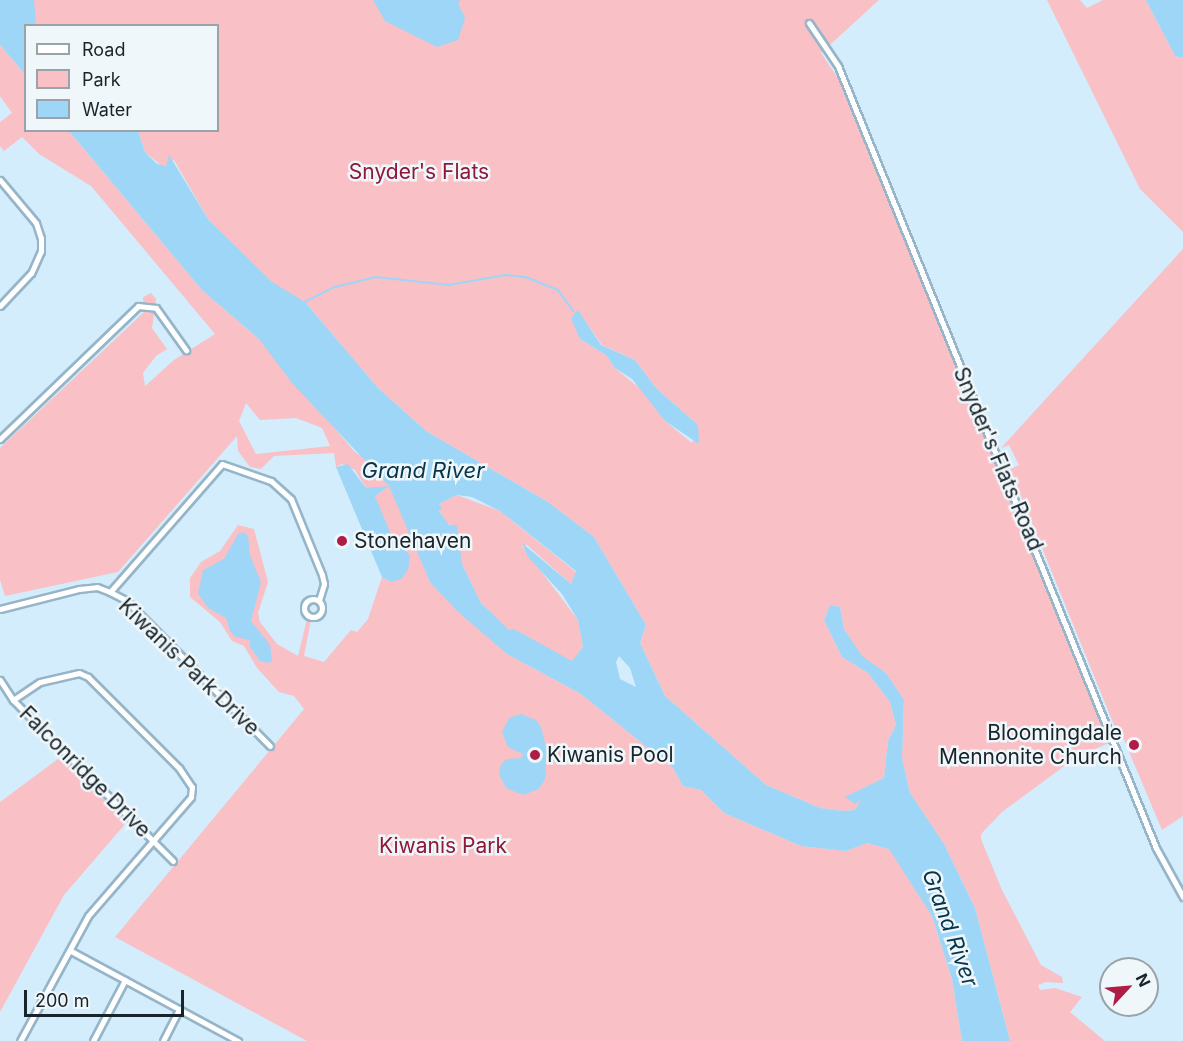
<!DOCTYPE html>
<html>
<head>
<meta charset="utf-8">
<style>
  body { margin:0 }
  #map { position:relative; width:1183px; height:1041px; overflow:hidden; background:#d3edfc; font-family:Inter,sans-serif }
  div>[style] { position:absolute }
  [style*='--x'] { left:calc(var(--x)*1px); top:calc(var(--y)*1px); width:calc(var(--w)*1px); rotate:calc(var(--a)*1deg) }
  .green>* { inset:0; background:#f9c0c6 }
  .water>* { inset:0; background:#9dd6f6 }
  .stream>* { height:1.5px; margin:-0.75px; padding:0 0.75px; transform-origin:0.75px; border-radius:0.75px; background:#9dd6f6 }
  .roads { filter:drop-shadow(2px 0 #96b5c8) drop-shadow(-2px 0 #96b5c8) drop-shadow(0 2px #96b5c8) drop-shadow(0 -2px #96b5c8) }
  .street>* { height:5px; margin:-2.5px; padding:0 2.5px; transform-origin:2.5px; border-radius:2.5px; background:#fff }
  .street>.ring { margin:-2.5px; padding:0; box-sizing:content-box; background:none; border:5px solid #fff; border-radius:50% }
  .dots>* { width:16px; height:16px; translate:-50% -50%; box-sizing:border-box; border:3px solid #f0f7fa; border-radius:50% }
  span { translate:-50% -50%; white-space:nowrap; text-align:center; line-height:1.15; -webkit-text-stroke:5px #f0f7fa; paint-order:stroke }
  .park-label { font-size:21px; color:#8f1838 }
  .street-label { font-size:21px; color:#18242b }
  .poi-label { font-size:21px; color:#18242b }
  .left { translate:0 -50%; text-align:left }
  .right { translate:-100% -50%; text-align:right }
  .water-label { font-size:22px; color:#06364b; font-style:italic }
  .legend { position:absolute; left:24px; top:24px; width:195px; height:108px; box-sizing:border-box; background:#f0f7fa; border:2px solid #9aa3a7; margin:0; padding:8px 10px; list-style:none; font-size:18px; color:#18242b }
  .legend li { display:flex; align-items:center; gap:12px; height:30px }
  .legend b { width:30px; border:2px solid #9aa3a7 }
  .north { position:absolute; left:1099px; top:957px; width:60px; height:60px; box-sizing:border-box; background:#f0f7fa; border:2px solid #9aa3a7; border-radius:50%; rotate:64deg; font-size:16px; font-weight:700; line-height:24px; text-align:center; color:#18242b }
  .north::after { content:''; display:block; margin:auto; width:21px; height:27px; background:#af1c45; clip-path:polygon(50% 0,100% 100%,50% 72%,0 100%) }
  .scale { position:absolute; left:24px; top:990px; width:160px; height:27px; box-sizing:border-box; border:3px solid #18242b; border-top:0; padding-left:8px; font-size:18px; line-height:21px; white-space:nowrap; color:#18242b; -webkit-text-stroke:4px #f0f7fa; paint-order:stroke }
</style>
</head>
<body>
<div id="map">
  <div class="green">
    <i style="clip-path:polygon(evenodd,20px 0,879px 0,821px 53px,838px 78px,1109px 743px,1078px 756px,1002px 812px,981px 834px,981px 839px,1002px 890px,1041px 965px,1062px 977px,1063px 983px,1046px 982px,1038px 985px,1040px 990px,1055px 988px,1082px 997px,1070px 1012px,1105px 1041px,1010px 1041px,975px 908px,944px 844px,910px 793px,902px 758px,904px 700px,886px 673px,862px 657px,844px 629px,840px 607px,830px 605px,824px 620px,842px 657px,868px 673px,890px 702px,896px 725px,888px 741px,884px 778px,850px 795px,862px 800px,855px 810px,843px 811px,820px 808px,766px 785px,665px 696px,640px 643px,646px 625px,594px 537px,548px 502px,426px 431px,378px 388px,305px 302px,272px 283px,208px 219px,174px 160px,163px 167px,145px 152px,138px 131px,218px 130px,218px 26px,35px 25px,20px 0,578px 311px,602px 345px,635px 360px,656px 388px,698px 425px,692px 443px,665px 421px,643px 391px,615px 368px,606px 355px,580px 339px,578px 311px)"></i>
    <i style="clip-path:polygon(1047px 0,1080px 0,1087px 8px,1103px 0,1146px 0,1175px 56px,1183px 58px,1183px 232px,1140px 189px)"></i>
    <i style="clip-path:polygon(evenodd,0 45px,25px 74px,26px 130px,69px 131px,202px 290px,259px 339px,354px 451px,373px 465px,393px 490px,430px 582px,507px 654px,581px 694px,673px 768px,683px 786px,701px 790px,724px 813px,801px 846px,846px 851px,867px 843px,889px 849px,896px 856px,932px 916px,952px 979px,962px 1041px,307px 1041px,115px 937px,304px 709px,294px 696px,279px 692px,257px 668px,244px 646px,232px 641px,220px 622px,190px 597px,190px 578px,201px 562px,220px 551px,238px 525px,254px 529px,268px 582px,258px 613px,260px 622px,277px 644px,298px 656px,307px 619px,311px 620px,304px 656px,324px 662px,351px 630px,357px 632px,368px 619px,382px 577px,391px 582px,410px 555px,393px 539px,383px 519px,375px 496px,386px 488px,366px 488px,355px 470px,342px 464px,336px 467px,334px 453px,274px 456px,261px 469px,250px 467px,238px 451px,237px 436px,118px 572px,5px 596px,0 580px,0 448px,144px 312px,143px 297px,151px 293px,156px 299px,152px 328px,167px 349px,156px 356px,143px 373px,145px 386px,174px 360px,215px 334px,91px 186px,39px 154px,22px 137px,4px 151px,0 146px,0 122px,12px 113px,0 96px,0 45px,246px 403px,260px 420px,296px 418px,322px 428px,330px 446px,256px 454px,239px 421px,246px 403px)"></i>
    <i style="clip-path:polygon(1183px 249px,1183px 816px,1162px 830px,1122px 735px,1114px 725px,1010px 469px,1019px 465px,1009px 445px,1001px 448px)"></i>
    <i style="clip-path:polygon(457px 495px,500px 511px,576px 572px,571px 584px,527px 545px,522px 546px,578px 620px,583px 647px,572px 662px,508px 630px,481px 603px,462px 564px,456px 546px,458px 530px,446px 522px,439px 510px,439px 504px)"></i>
    <i style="clip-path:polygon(62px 756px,126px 823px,64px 895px,0 1012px,0 802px)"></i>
  </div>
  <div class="water">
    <i style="clip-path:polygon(0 0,34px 0,36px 25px,26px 26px,25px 74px,0 45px)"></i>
    <i style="clip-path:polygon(373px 0,460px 0,458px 3px,465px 18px,458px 40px,437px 47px,385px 21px)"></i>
    <i style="clip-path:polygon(1146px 0,1183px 0,1183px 58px,1175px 56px)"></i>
    <i style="clip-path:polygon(evenodd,69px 131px,138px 131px,145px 152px,157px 164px,166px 166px,169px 155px,208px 219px,272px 282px,305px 302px,378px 388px,426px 431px,548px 502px,594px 537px,646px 625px,640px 643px,665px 696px,766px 785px,820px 808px,843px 811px,855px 810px,861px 800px,855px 804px,845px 797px,884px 778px,888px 741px,896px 725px,890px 702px,868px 673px,842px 657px,824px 620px,830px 605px,840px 607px,844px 629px,862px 656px,886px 673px,904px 700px,902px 758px,910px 793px,944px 844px,975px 908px,1010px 1041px,962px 1041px,952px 979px,932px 916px,889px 849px,867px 843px,846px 851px,801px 846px,724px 813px,701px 790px,683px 786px,673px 768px,581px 694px,507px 654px,457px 611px,430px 582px,389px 486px,375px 496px,393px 539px,410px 555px,408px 570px,401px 579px,391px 582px,382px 577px,336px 467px,348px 464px,366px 488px,389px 486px,292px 383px,259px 339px,202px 290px,69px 131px,457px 495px,472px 497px,500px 511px,576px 571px,571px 584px,522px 543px,528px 557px,562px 594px,578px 620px,583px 647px,572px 661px,514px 629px,509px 630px,481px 603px,462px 564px,457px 525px,449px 525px,439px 511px,442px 509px,439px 504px,457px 495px,69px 131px,619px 656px,630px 668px,636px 687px,620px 679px,616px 662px,619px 656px)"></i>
    <i style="clip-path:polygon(578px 310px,601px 345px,635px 360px,656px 388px,698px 425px,699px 444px,665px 421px,632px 379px,615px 368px,606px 355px,580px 339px,571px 318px)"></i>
    <i style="clip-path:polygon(244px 532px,248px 536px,250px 555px,261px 582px,251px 621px,270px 645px,272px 661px,268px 663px,260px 661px,250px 647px,250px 640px,236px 637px,230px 631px,226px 618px,208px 608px,198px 593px,203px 570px,224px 559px,238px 534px)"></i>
    <i style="clip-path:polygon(521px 714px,536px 720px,541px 727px,547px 751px,545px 779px,539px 789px,523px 795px,506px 788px,499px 774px,501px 764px,507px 759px,521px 758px,523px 754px,508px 747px,502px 732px,509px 718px)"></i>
  </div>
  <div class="stream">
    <i style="--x:305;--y:302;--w:34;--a:-27"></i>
    <i style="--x:335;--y:287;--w:42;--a:-13.7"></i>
    <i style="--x:376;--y:277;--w:73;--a:6.3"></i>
    <i style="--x:449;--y:285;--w:58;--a:-10"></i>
    <i style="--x:506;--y:275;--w:20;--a:6"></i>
    <i style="--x:526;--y:277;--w:35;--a:22"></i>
    <i style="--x:558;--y:290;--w:26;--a:53"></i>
  </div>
  <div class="roads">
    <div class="street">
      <i style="--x:809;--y:23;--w:52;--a:56"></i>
      <i style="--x:838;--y:66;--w:844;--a:67.87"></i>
      <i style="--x:1156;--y:848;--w:56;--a:61.1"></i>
      <i style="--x:0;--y:180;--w:56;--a:50.1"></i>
      <i style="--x:36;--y:223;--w:16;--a:72"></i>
      <i style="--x:41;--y:238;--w:13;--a:90"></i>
      <i style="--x:41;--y:251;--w:24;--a:114"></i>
      <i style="--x:31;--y:273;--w:45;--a:133.2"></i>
      <i style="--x:0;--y:439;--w:192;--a:-43.9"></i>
      <i style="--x:138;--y:306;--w:18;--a:6"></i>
      <i style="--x:156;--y:308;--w:52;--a:54.5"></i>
      <i style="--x:110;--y:592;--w:170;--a:-48.8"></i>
      <i style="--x:222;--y:464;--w:52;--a:19.1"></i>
      <i style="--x:271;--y:481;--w:27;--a:42"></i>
      <i style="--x:291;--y:499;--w:82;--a:67.8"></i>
      <i style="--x:322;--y:575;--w:9;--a:77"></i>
      <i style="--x:324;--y:584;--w:17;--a:107"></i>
      <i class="ring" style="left:304px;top:599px;width:13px;height:13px"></i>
      <i style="--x:0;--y:609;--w:81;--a:-14.2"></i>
      <i style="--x:79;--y:589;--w:18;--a:-6"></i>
      <i style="--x:97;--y:587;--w:14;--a:21"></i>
      <i style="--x:110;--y:592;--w:18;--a:27"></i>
      <i style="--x:126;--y:600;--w:205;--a:45.4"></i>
      <i style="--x:0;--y:680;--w:24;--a:57"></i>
      <i style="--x:13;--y:700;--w:227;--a:45.2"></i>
      <i style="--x:13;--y:700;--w:32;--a:-34"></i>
      <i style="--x:40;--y:682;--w:40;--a:-13"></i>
      <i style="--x:79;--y:673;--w:10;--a:24"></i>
      <i style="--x:88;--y:677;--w:129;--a:45"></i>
      <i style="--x:179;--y:768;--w:23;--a:56"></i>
      <i style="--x:192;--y:787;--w:10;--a:96"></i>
      <i style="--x:191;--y:797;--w:157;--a:130.9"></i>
      <i style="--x:88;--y:916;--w:142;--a:118.5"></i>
      <i style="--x:71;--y:951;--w:190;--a:28.3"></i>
      <i style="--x:93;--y:1041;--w:69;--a:-62.3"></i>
      <i style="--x:163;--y:1041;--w:36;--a:-63"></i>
    </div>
  </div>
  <div class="dots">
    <i style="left:342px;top:541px;background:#af1c45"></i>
    <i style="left:1134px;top:745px;background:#af1c45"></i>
    <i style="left:535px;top:755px;background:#af1c45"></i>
  </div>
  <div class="park-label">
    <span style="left:419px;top:172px">Snyder's Flats</span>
    <span style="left:443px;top:846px">Kiwanis Park</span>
  </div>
  <div class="street-label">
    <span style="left:998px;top:459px;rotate:67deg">Snyder's Flats Road</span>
    <span style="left:189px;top:667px;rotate:44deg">Kiwanis Park Drive</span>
    <span style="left:85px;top:772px;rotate:45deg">Falconridge Drive</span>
  </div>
  <div class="poi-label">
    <span class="left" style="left:354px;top:541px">Stonehaven</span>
    <span class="right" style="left:1122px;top:745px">Bloomingdale<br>Mennonite Church</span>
    <span class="left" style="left:547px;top:755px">Kiwanis Pool</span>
  </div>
  <div class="water-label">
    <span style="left:423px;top:471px">Grand River</span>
    <span style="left:950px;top:928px;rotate:70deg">Grand River</span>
  </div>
  <ul class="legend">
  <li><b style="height:8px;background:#fff"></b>Road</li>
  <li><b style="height:16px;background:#f9c0c6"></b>Park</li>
  <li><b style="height:16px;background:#9dd6f6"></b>Water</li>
  </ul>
  <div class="north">N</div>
  <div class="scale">200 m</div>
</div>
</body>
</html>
